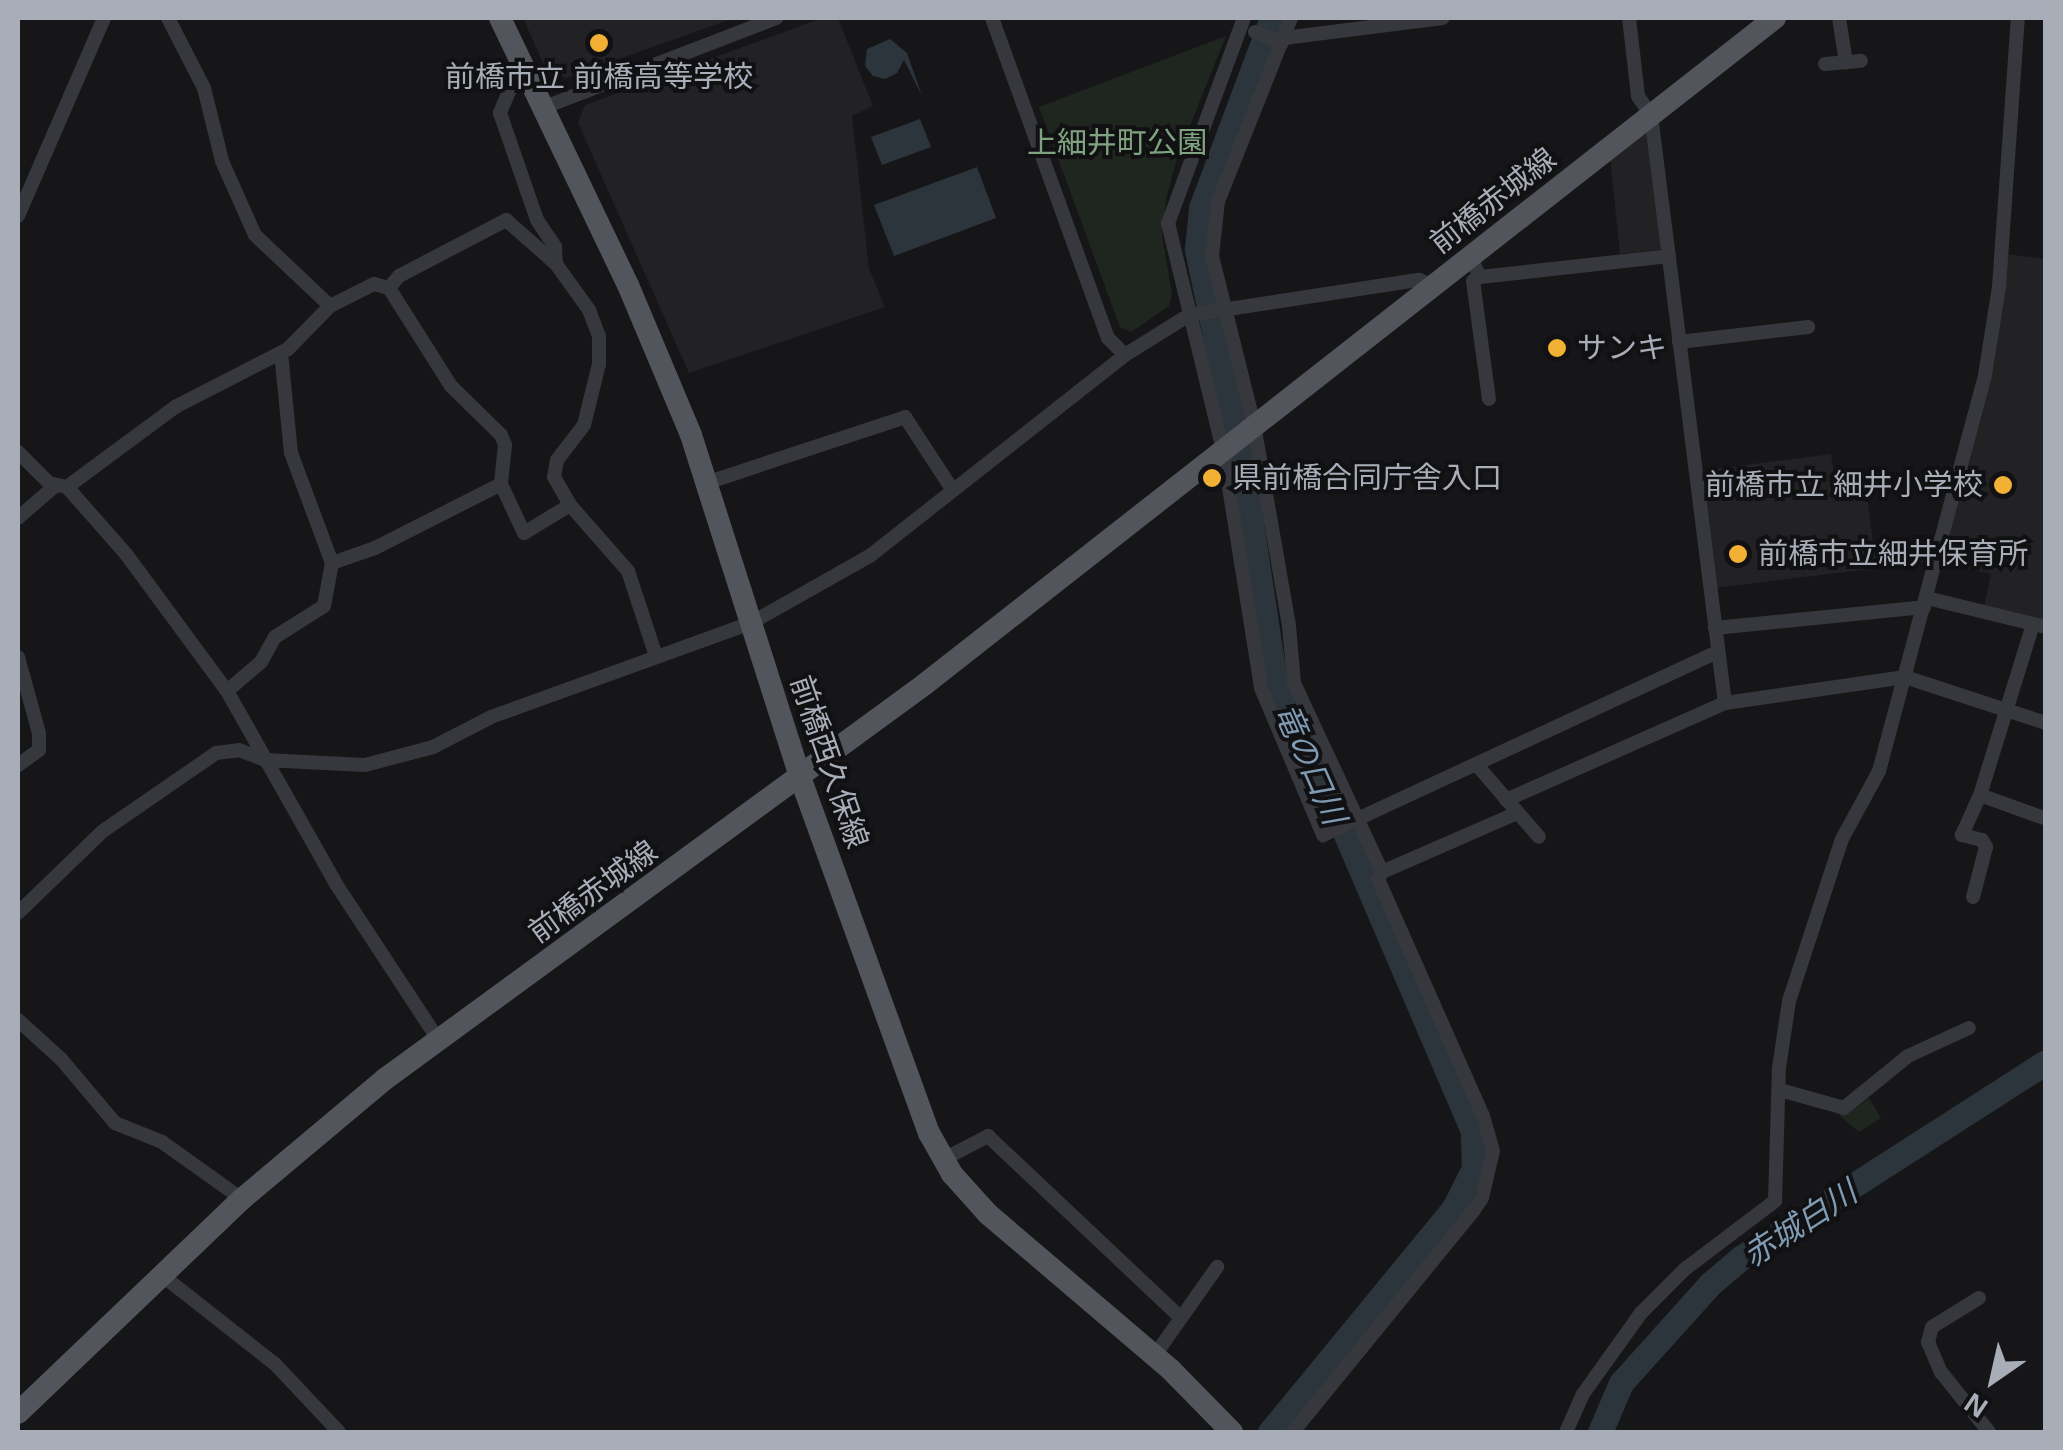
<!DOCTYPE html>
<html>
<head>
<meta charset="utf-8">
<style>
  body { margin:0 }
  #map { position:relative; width:2063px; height:1450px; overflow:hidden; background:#161618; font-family:Arial,"Noto Sans JP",sans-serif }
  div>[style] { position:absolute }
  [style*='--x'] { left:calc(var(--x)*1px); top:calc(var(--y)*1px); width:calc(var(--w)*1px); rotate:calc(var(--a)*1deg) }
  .built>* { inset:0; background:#222225 }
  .green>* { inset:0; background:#1e261f }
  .water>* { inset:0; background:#2c353c }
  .river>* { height:25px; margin:-12.5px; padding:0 12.5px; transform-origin:12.5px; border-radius:12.5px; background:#2c353c }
  .minor>* { height:14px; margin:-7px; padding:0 7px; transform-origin:7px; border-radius:7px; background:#37383d }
  .primary>* { height:22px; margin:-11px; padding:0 11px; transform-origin:11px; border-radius:11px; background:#53555c }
  .dots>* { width:28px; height:28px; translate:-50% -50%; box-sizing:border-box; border:5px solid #111113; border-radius:50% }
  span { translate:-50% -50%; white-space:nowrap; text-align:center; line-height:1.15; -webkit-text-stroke:8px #111113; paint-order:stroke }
  .poi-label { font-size:30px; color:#a8adb8 }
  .left { translate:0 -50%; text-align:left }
  .right { translate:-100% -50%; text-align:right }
  .park-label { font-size:30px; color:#7fa381 }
  .street-label { font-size:30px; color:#a8adb8 }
  .water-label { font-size:32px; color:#7f9bb3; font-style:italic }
  .frame { position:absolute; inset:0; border:20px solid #a8adb8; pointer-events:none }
  .north { position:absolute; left:1943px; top:1330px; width:100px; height:100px; -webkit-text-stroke:8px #111113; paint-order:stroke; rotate:214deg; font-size:28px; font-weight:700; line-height:40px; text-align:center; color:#a8adb8 }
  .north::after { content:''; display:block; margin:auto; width:35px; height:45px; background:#a8adb8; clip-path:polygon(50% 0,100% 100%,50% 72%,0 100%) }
</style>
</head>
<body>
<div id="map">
  <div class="built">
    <i style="clip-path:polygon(523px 18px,734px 18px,566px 78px,545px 68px)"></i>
    <i style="clip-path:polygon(822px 18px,838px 18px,873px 106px,852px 116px,869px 269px,885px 307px,689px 373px,578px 123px,585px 105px)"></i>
    <i style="clip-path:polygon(1650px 126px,1665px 249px,1620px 254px,1610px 157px)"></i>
    <i style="clip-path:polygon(2006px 254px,2045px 259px,2045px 620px,1984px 607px,1991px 574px,1940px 562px,1994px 365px)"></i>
    <i style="clip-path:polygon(1831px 454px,1835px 482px,1865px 480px,1874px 549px,1930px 546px,1927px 562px,1716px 588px,1700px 471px)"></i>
  </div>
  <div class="green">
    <i style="clip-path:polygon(1226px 36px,1178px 155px,1166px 199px,1162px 235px,1172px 294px,1169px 306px,1131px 332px,1120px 327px,1039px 107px)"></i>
    <i style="clip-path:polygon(1869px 1098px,1881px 1118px,1859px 1132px,1839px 1115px,1848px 1114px)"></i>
  </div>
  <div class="water">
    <i style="clip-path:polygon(890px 39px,907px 53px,922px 96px,904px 60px,897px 73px,885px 79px,873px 76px,865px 66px,867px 49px)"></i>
    <i style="clip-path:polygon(920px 119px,931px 147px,882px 165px,871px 137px)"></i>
    <i style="clip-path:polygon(977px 167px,996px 218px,894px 256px,874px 205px)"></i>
  </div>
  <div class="river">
    <i style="--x:1270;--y:1432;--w:290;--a:-50.6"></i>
    <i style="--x:1454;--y:1208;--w:45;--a:-63.4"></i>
    <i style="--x:1474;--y:1168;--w:37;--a:-92"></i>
    <i style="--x:1473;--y:1131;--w:358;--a:-113.2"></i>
    <i style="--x:1332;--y:802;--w:126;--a:-116.4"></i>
    <i style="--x:1276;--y:689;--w:227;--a:-98.6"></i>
    <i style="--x:1242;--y:465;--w:221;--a:-101.8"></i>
    <i style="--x:1197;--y:249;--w:41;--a:-84.4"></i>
    <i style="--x:1201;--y:208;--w:203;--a:-69.5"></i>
    <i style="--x:1600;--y:1432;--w:53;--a:-66.8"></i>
    <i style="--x:1621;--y:1383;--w:133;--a:-48"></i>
    <i style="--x:1710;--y:1284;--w:42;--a:-40.2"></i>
    <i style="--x:1742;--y:1257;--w:361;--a:-32.7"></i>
  </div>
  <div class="minor">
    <i style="--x:168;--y:18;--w:79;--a:62.8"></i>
    <i style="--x:204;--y:88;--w:75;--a:76.1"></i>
    <i style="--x:222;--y:161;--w:81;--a:66"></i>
    <i style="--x:255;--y:235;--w:103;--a:43.4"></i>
    <i style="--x:992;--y:18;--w:340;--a:70.1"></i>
    <i style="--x:1108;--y:338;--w:24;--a:45"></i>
    <i style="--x:1244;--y:18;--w:219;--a:110.3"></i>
    <i style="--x:1168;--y:223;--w:234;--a:76.4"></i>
    <i style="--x:1223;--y:450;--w:241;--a:80.9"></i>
    <i style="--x:1261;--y:688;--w:160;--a:67.1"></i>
    <i style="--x:1323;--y:835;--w:435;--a:-24.9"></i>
    <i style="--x:1291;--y:18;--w:197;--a:111.7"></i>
    <i style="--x:1218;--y:201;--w:55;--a:96.2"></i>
    <i style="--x:1212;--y:256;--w:174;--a:76"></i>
    <i style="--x:1254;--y:425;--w:204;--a:80.1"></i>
    <i style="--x:1289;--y:626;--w:57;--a:85"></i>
    <i style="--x:1294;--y:683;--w:208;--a:65"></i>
    <i style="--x:1382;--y:872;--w:8;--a:120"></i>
    <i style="--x:1378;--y:879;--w:259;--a:66.1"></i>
    <i style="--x:1483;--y:1116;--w:36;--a:74"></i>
    <i style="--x:1493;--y:1151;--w:48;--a:103.2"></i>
    <i style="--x:1482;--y:1198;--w:14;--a:124"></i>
    <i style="--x:1474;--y:1210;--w:286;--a:129.2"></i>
    <i style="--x:1629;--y:18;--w:79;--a:83.4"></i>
    <i style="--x:1638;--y:96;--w:23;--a:56"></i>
    <i style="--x:1651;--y:115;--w:593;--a:82.83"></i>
    <i style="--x:1839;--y:18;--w:45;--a:81"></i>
    <i style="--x:1255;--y:32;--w:29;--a:22"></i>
    <i style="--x:1284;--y:38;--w:160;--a:-7.2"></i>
    <i style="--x:1825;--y:64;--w:36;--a:-5"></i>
    <i style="--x:529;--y:78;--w:22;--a:150"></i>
    <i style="--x:510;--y:89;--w:26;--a:113"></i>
    <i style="--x:500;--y:113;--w:113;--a:70.9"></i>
    <i style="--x:537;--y:220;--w:32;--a:56"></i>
    <i style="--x:555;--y:247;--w:17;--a:87"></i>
    <i style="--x:542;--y:108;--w:251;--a:-21"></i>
    <i style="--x:18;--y:216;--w:216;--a:-66.5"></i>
    <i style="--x:1470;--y:257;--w:22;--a:63"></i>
    <i style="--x:1480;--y:277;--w:190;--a:-6.3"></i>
    <i style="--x:1480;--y:277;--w:8;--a:150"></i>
    <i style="--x:1473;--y:281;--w:119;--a:82.3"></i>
    <i style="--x:389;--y:288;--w:116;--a:57.7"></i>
    <i style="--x:451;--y:386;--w:70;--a:44.4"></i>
    <i style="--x:501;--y:435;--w:11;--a:68"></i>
    <i style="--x:505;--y:445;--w:39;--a:96"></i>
    <i style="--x:501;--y:484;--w:54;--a:64.9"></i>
    <i style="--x:524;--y:533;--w:54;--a:-31.3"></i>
    <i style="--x:1679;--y:342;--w:130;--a:-6.6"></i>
    <i style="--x:18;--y:452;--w:44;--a:45"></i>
    <i style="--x:49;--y:483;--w:18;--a:13"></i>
    <i style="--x:67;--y:487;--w:89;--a:48.6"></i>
    <i style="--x:126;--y:554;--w:170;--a:53.6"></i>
    <i style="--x:227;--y:691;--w:222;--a:60.5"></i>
    <i style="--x:336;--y:884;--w:186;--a:56.7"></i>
    <i style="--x:706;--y:483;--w:210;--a:-18.3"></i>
    <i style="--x:905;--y:417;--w:86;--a:56.9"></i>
    <i style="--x:67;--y:487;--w:134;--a:-36.5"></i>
    <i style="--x:175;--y:407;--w:127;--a:-27.2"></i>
    <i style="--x:288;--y:349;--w:60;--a:-45.7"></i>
    <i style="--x:330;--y:306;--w:49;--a:-26.6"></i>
    <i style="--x:374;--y:284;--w:16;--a:15"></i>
    <i style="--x:389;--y:288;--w:16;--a:-50"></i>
    <i style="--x:399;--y:276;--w:121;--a:-27.6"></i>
    <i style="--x:506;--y:220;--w:67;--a:41.3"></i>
    <i style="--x:556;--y:264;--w:57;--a:54.3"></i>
    <i style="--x:589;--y:310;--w:28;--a:69"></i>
    <i style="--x:599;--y:336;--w:28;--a:90"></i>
    <i style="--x:599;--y:364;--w:63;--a:103.8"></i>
    <i style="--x:584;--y:425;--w:44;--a:127.6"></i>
    <i style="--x:557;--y:460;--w:17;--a:100"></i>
    <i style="--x:554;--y:477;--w:32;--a:60"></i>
    <i style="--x:570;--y:505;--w:88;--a:48.7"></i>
    <i style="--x:628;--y:571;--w:89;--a:71.8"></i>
    <i style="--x:18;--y:518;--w:50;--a:-41"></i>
    <i style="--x:332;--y:563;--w:46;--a:-19.2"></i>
    <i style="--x:375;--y:548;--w:141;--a:-26.9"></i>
    <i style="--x:1927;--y:598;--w:122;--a:13.7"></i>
    <i style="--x:2033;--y:624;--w:179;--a:107.2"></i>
    <i style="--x:1980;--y:795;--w:68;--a:19.8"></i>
    <i style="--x:1715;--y:628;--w:210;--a:-5.7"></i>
    <i style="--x:18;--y:657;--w:79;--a:74.6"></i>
    <i style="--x:39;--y:733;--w:17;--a:90"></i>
    <i style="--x:39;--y:750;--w:26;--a:144"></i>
    <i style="--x:227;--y:691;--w:45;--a:-40.5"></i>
    <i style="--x:261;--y:662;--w:29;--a:-61"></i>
    <i style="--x:275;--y:637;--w:58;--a:-32.3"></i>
    <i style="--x:324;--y:606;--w:44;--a:-79.5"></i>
    <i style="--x:332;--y:563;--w:117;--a:-110.4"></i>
    <i style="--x:291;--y:453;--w:100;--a:-95.7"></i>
    <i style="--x:1476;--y:764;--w:96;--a:49.2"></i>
    <i style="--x:1506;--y:800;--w:240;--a:-23.9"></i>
    <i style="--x:1725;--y:703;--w:182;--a:-8.2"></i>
    <i style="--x:1905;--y:677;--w:148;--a:18.1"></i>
    <i style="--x:1382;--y:872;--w:147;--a:-23.6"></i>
    <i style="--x:1973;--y:897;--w:52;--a:-75.4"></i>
    <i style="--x:1986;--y:847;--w:8;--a:-120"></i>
    <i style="--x:1982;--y:840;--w:21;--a:-166"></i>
    <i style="--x:1962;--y:835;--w:44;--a:-65.8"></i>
    <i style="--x:18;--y:913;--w:118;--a:-44"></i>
    <i style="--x:103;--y:831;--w:137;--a:-34.6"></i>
    <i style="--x:216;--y:753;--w:23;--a:-7"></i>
    <i style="--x:239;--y:750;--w:28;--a:21"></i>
    <i style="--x:265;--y:760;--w:100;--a:2.9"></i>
    <i style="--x:365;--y:765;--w:70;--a:-14.8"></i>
    <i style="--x:433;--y:747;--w:65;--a:-27.3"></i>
    <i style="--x:491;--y:717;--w:276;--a:-19.9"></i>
    <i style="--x:751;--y:623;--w:138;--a:-29.5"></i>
    <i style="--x:871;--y:555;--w:323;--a:-38.2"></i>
    <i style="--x:1125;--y:355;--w:75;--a:-32"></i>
    <i style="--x:1189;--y:315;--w:233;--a:-8.7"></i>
    <i style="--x:1419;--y:280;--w:15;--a:23"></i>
    <i style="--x:18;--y:1020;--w:58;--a:42.2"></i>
    <i style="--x:61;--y:1059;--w:84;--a:49.8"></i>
    <i style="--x:115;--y:1123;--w:51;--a:22"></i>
    <i style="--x:162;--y:1142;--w:98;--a:35.5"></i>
    <i style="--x:1780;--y:1090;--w:66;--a:15.7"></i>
    <i style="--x:1844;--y:1108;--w:82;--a:-39.1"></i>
    <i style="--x:1908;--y:1056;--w:67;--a:-24.7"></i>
    <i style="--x:944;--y:1159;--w:50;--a:-27.6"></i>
    <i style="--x:988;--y:1136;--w:264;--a:43.3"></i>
    <i style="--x:163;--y:1276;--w:142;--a:38.2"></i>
    <i style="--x:275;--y:1364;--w:93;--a:46.7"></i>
    <i style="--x:1979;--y:1298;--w:55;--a:148.3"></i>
    <i style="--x:1932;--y:1327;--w:16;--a:105"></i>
    <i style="--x:1928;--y:1342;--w:33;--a:67"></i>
    <i style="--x:1941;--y:1372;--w:77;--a:51.3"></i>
    <i style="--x:1155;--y:1355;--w:108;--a:-54.8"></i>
    <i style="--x:1566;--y:1432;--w:42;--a:-65.9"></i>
    <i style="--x:1583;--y:1394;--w:100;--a:-54.4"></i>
    <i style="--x:1641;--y:1313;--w:62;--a:-45"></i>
    <i style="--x:1685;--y:1269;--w:113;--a:-37.1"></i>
    <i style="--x:1775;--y:1201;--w:133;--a:-88.3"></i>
    <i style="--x:1779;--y:1068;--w:68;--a:-81.5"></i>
    <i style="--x:1789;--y:1001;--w:170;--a:-71.9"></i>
    <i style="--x:1842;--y:839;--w:77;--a:-61.4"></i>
    <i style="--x:1879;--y:771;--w:410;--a:-75"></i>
    <i style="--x:1985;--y:375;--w:89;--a:-81"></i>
    <i style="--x:1999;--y:287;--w:270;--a:-86"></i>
  </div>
  <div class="primary">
    <i style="--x:500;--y:18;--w:296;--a:64.4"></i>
    <i style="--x:628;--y:285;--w:163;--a:67.2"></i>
    <i style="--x:691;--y:435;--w:359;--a:72.3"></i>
    <i style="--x:800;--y:777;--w:379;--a:70.1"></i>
    <i style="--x:929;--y:1133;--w:47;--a:60.7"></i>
    <i style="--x:952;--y:1174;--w:54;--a:48"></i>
    <i style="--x:988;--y:1214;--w:240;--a:40.4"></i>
    <i style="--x:1171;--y:1370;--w:87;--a:45.5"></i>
    <i style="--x:18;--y:1413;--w:310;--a:-43.7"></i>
    <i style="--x:242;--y:1199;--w:187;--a:-40"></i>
    <i style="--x:385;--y:1079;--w:669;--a:-36.18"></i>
    <i style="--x:925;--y:684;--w:1080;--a:-38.08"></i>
  </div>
  <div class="dots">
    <i style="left:599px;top:43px;background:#f2b134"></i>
    <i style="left:1557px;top:348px;background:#f2b134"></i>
    <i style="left:1212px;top:478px;background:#f2b134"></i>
    <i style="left:2003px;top:485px;background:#f2b134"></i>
    <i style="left:1738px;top:554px;background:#f2b134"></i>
  </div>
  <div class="poi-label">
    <span style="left:599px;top:77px">前橋市立 前橋高等学校</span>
    <span class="left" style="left:1577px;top:348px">サンキ</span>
    <span class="left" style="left:1232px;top:478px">県前橋合同庁舎入口</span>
    <span class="right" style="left:1983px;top:485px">前橋市立 細井小学校</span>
    <span class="left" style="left:1758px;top:554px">前橋市立細井保育所</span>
  </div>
  <div class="park-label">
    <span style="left:1117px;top:143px">上細井町公園</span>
  </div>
  <div class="street-label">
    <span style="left:1493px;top:201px;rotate:-38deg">前橋赤城線</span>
    <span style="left:829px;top:762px;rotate:71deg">前橋西久保線</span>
    <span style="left:593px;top:892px;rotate:-36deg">前橋赤城線</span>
  </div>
  <div class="water-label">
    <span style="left:1310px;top:764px;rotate:66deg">竜の口川</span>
    <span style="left:1800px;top:1224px;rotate:-33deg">赤城白川</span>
  </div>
  <div class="frame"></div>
  <div class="north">N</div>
</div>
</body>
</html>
